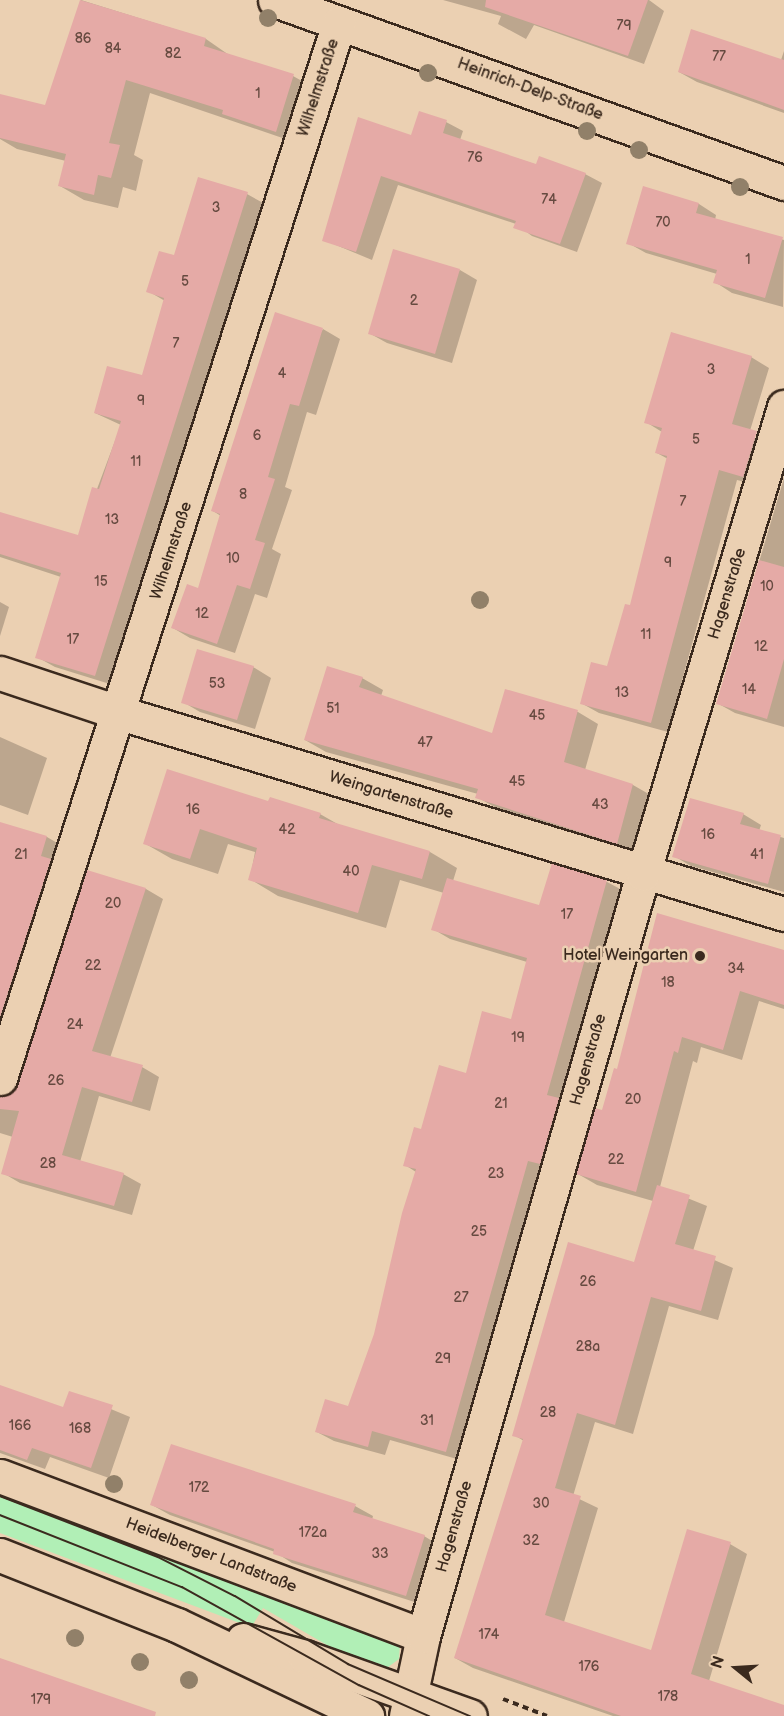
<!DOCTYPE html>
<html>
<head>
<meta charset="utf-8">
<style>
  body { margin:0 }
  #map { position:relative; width:784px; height:1716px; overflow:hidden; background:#ebd0b2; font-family:"Balsamiq Sans",sans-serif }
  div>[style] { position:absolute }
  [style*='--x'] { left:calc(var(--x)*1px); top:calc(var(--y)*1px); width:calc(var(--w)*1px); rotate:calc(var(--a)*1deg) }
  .green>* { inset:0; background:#b1efb6 }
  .shadow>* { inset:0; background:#0003 }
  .building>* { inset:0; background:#e5aaa6 }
  .path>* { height:4px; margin-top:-2px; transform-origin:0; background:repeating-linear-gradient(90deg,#3b2a1e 0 6px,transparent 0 10.5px) }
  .roads { filter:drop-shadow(2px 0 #3b2a1e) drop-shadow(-2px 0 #3b2a1e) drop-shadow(0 2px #3b2a1e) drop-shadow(0 -2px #3b2a1e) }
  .minor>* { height:33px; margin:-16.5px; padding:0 16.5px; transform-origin:16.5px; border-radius:16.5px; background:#ebd0b2 }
  .tertiary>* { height:33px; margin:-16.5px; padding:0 16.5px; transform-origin:16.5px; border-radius:16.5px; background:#ebd0b2 }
  .tram>* { height:1.5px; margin:-0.75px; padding:0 0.75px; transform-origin:0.75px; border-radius:0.75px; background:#3b2a1e }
  .trees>* { width:18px; height:18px; margin:-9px; border-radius:50%; background:#918069 }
  .dots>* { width:16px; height:16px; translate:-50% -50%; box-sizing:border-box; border:3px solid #ebd0b2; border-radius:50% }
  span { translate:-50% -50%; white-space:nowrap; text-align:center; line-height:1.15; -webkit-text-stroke:5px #ebd0b2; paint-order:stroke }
  .number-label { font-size:14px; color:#664a40 }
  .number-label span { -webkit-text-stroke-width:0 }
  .street-label { font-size:16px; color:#3b2a1e }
  .poi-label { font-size:16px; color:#3b2a1e }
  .right { translate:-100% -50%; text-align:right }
  .north { position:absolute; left:706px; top:1638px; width:60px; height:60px; -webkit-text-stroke:4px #ebd0b2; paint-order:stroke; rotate:288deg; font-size:16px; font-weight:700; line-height:24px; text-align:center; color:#3b2a1e }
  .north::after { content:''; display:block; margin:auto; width:21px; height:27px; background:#3b2a1e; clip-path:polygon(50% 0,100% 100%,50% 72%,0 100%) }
</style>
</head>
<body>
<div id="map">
  <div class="green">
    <i style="clip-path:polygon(0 1485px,400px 1643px,399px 1659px,384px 1670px,358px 1663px,263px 1608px,252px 1626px,245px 1625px,0 1533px)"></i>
  </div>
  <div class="shadow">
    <i style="clip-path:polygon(81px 0,206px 39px,229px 55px,293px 76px,318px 90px,300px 144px,150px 93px,134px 155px,143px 160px,136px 191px,123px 187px,118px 208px,84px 200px,60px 186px,66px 161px,17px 149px,0 139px,0 105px,46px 107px)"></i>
    <i style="clip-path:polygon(443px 0,649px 0,664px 11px,644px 64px,534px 25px,526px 39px,498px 24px,501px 16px)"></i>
    <i style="clip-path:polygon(784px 51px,784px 113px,697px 82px,679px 72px,781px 60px)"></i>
    <i style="clip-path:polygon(446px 122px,463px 131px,460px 140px,537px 165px,585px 174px,602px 183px,577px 252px,532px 236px,516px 224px,398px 185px,372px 260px,324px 240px,412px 137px)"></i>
    <i style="clip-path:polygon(644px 188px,699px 204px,716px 215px,715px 220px,784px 240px,783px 307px,732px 293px,715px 282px,717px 274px,646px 253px,628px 243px)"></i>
    <i style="clip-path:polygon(247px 194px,265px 204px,113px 685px,55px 667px,37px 657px,61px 577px,0 557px,0 514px,79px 537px,121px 425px,95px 413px,143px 377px,165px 301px,148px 291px,175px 257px)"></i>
    <i style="clip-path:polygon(460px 270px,477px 280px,452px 363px,387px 343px,369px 333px)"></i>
    <i style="clip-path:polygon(323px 329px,340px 339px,316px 415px,307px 412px,285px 487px,292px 490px,272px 549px,281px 554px,267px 598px,255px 594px,235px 653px,190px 638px,173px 628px,199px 590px,221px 516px,213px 511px)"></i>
    <i style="clip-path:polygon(751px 357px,769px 368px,749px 434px,772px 449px,761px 486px,737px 480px,668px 732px,599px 713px,581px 703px,608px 668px,631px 607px,668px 459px,657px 453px,662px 432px,646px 422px)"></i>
    <i style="clip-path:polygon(784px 478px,784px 727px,735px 713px,717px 703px)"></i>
    <i style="clip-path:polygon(0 602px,9px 607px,0 636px)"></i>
    <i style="clip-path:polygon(253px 667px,271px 678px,255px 729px,200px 712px,183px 702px)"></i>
    <i style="clip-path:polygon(362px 678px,383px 690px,381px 696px,493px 735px,506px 691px,578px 712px,598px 724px,585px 770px,633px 785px,654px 797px,638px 855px,498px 809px,477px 797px,478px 794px,326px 752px,305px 740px)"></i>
    <i style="clip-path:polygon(0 737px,47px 758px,28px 815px,0 805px)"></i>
    <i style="clip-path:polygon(269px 803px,320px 814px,341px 826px,430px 852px,457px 868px,453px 881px,540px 907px,553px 865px,607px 882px,624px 891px,464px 1461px,390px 1440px,385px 1455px,334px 1441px,317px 1432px,349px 1407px,376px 1334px,416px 1172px,405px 1165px,422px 1131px,512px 1021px,527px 962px,450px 939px,433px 929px,444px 893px,400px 880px,386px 928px,278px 896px,250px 879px,255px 852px,228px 844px,218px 874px,172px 859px,144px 843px)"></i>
    <i style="clip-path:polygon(743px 814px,761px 825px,759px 831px,784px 838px,784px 892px,691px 866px,674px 856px)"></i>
    <i style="clip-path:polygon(0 824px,47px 837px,64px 847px,0 1080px)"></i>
    <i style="clip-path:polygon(88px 872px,146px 889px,163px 899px,110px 1058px,142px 1067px,159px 1077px,150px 1111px,99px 1096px,80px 1162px,123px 1174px,141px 1184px,132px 1215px,20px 1183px,3px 1173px,13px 1137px,0 1133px,0 1087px,5px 1098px,19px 1085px)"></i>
    <i style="clip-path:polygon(784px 950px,784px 1009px,759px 1001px,742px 1060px,701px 1047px,697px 1063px,693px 1061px,660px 1187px,707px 1206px,693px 1251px,733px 1268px,718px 1320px,669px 1306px,633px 1434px,595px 1422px,573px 1496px,598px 1508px,564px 1622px,652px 1652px,730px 1544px,747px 1554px,709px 1681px,784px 1707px,784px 1716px,613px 1716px,473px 1668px,455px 1658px,524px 1441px,514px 1435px,635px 1263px,653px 1201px,597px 1185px,578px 1174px,618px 1071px)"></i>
    <i style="clip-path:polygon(0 1386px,64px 1409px,70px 1392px,130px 1417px,109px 1478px,50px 1457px,45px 1469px,0 1453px)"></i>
    <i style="clip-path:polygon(152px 1505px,355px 1506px,373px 1516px,372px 1520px,424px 1536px,442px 1547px,424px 1605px,292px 1563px,275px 1552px,170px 1515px)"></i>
  </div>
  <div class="building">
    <i style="clip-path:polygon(80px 0,206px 38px,204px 46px,294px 74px,276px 132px,222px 114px,223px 110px,126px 80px,109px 143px,120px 145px,111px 178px,98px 175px,94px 195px,58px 186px,66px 154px,0 138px,0 94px,45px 105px)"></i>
    <i style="clip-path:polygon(486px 0,648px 0,628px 56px,485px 7px)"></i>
    <i style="clip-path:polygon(691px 29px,784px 60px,784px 110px,678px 72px)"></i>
    <i style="clip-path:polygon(419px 111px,447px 120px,443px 133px,536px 164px,539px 156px,586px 173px,560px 244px,513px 228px,516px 221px,381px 176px,356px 252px,322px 241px,358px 117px,411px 135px)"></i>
    <i style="clip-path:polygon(198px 177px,248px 192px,95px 676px,35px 658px,61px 573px,0 554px,0 512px,78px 535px,92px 487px,99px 489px,121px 421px,94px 413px,107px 366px,142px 375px,164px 298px,146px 292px,159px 251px,174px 255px)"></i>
    <i style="clip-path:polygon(643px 186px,699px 203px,696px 213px,783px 237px,765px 298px,713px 283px,717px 270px,626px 244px)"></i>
    <i style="clip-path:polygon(393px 249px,460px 269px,435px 354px,368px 334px)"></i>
    <i style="clip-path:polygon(275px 312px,323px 328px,299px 406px,290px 404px,268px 477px,275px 479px,255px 540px,265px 543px,250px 589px,237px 585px,217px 644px,171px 628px,187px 584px,198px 588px,220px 514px,211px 511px)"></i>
    <i style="clip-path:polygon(671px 332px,752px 356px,732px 424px,757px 431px,743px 477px,719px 470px,651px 723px,580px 704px,591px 662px,607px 666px,625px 604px,630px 605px,667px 456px,655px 453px,662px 428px,644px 423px)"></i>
    <i style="clip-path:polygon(759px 560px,784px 567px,784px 659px,767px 719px,716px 704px)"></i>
    <i style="clip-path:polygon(197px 649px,254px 666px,237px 720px,181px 703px)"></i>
    <i style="clip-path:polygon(327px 666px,363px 677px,359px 687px,492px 733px,505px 689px,578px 710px,564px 762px,633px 784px,617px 844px,475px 798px,478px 789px,304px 740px)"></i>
    <i style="clip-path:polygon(167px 769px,268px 801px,270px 797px,321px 813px,319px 818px,430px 851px,422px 879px,372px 865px,358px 913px,248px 880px,257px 848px,200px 829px,190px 859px,143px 844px)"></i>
    <i style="clip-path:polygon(690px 798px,744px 813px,740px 824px,781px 835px,768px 884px,672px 857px)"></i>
    <i style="clip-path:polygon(0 822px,47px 836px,41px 856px,51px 859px,0 1017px)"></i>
    <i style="clip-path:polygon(552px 863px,607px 880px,547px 1095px,559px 1098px,540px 1164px,528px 1161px,446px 1452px,372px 1431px,368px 1447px,315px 1432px,325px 1399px,348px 1406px,374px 1334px,402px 1213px,416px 1169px,403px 1166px,414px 1127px,421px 1129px,439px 1065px,466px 1073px,482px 1011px,511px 1019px,527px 958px,431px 930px,447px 878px,539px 905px)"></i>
    <i style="clip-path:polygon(87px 870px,146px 888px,92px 1051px,143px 1065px,132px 1102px,82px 1087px,62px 1155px,124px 1173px,114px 1206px,1px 1174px,19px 1111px,0 1109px,0 1096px,12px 1092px,18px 1084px)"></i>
    <i style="clip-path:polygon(657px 913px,784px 950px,784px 1005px,740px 991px,723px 1050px,682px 1037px,678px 1053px,674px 1051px,636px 1192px,576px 1174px,595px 1108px,602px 1110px,614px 1068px,617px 1069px)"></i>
    <i style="clip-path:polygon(657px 1185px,690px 1195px,675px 1244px,716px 1256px,701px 1311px,651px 1297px,615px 1425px,577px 1413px,555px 1488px,581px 1496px,545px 1615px,651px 1650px,687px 1529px,731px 1542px,691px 1674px,784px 1705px,784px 1716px,621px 1716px,454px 1658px,523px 1439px,512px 1436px,568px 1242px,634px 1262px)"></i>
    <i style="clip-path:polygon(0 1385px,63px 1407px,69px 1391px,113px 1405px,91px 1468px,32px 1448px,27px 1460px,0 1450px)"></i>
    <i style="clip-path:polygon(171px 1444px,356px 1504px,353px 1512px,425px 1535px,406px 1596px,273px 1554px,274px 1549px,150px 1505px)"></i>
    <i style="clip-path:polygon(0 1658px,156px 1712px,155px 1716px,0 1716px)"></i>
  </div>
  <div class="path">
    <i style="--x:503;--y:1699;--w:47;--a:21.1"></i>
  </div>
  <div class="roads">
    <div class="minor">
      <i style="--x:275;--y:0;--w:541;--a:19.77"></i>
      <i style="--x:0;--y:673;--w:126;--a:18.4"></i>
      <i style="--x:120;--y:713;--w:694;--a:16.84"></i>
      <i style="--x:0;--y:1078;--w:1108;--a:-72.19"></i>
      <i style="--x:0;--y:1476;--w:452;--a:20.7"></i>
      <i style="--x:406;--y:1716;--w:82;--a:-78"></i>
      <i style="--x:423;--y:1636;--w:793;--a:-73.9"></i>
      <i style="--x:643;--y:874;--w:488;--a:-73.2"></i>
    </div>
    <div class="tertiary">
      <i style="--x:0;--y:1555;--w:190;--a:21.6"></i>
      <i style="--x:177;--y:1625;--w:211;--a:25.6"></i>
      <i style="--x:243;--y:1640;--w:64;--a:15.3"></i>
      <i style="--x:305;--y:1657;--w:175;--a:19.7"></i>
    </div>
  </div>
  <div class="tram">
    <i style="--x:0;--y:1496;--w:169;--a:21.1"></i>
    <i style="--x:158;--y:1557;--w:86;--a:26.9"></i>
    <i style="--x:235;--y:1596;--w:132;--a:31"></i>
    <i style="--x:348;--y:1664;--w:133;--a:23.1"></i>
    <i style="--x:0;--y:1515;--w:196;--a:21.6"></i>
    <i style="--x:182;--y:1587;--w:202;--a:29"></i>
    <i style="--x:359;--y:1685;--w:77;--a:23.9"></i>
  </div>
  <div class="trees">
    <i style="left:268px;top:18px"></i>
    <i style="left:428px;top:73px"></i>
    <i style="left:587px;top:131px"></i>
    <i style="left:639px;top:150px"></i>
    <i style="left:740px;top:187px"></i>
    <i style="left:480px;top:600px"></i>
    <i style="left:114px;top:1484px"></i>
    <i style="left:75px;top:1638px"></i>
    <i style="left:140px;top:1662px"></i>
    <i style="left:189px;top:1680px"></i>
  </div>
  <div class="dots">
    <i style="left:700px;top:956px;background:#3b2a1e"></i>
  </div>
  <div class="number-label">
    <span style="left:624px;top:26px">79</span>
    <span style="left:83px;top:39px">86</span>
    <span style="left:113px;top:49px">84</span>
    <span style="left:173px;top:54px">82</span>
    <span style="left:719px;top:57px">77</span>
    <span style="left:258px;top:94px">1</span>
    <span style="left:475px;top:158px">76</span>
    <span style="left:549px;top:200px">74</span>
    <span style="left:216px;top:208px">3</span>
    <span style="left:663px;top:223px">70</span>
    <span style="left:748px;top:260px">1</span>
    <span style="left:185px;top:282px">5</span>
    <span style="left:414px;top:301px">2</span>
    <span style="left:176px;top:344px">7</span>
    <span style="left:711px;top:370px">3</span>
    <span style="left:282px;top:374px">4</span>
    <span style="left:141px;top:401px">9</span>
    <span style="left:257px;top:436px">6</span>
    <span style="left:696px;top:440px">5</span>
    <span style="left:136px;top:462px">11</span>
    <span style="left:243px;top:495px">8</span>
    <span style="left:683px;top:502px">7</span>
    <span style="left:112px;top:520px">13</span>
    <span style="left:233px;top:559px">10</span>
    <span style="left:668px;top:563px">9</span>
    <span style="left:101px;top:582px">15</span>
    <span style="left:767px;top:587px">10</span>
    <span style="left:202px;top:614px">12</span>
    <span style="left:646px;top:635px">11</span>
    <span style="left:73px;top:640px">17</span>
    <span style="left:761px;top:647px">12</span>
    <span style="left:217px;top:684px">53</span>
    <span style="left:749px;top:690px">14</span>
    <span style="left:622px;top:693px">13</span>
    <span style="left:333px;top:709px">51</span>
    <span style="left:537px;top:716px">45</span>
    <span style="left:425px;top:743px">47</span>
    <span style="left:517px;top:782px">45</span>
    <span style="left:600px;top:805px">43</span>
    <span style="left:193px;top:810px">16</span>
    <span style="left:287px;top:830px">42</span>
    <span style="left:708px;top:835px">16</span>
    <span style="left:21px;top:855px">21</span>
    <span style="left:757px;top:855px">41</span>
    <span style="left:351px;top:872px">40</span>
    <span style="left:113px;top:904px">20</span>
    <span style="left:567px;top:915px">17</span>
    <span style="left:93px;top:966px">22</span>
    <span style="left:736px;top:969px">34</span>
    <span style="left:668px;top:983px">18</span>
    <span style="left:75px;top:1025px">24</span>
    <span style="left:518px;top:1038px">19</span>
    <span style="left:56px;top:1081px">26</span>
    <span style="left:633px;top:1100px">20</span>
    <span style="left:501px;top:1104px">21</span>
    <span style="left:616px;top:1160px">22</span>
    <span style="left:48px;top:1164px">28</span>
    <span style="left:496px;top:1174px">23</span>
    <span style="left:479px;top:1232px">25</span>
    <span style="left:588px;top:1282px">26</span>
    <span style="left:461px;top:1298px">27</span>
    <span style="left:588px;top:1347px">28a</span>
    <span style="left:443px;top:1359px">29</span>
    <span style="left:548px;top:1413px">28</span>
    <span style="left:427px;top:1421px">31</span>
    <span style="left:20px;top:1426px">166</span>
    <span style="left:80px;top:1429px">168</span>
    <span style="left:199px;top:1488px">172</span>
    <span style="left:541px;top:1504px">30</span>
    <span style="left:313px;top:1533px">172a</span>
    <span style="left:531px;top:1541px">32</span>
    <span style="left:380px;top:1554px">33</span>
    <span style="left:489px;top:1635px">174</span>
    <span style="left:589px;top:1667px">176</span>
    <span style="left:668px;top:1697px">178</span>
    <span style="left:41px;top:1700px">179</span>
  </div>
  <div class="street-label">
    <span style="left:319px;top:88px;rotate:-72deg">Wilhelmstraße</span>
    <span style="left:530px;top:90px;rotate:20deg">Heinrich-Delp-Straße</span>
    <span style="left:172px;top:551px;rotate:-72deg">Wilhelmstraße</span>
    <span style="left:728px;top:594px;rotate:-73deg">Hagenstraße</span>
    <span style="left:391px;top:796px;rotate:17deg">Weingartenstraße</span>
    <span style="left:589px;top:1060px;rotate:-74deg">Hagenstraße</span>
    <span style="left:455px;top:1527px;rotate:-74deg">Hagenstraße</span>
    <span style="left:211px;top:1556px;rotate:21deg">Heidelberger Landstraße</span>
  </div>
  <div class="poi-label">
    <span class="right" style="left:688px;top:956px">Hotel Weingarten</span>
  </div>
  <div class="north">N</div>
</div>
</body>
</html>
